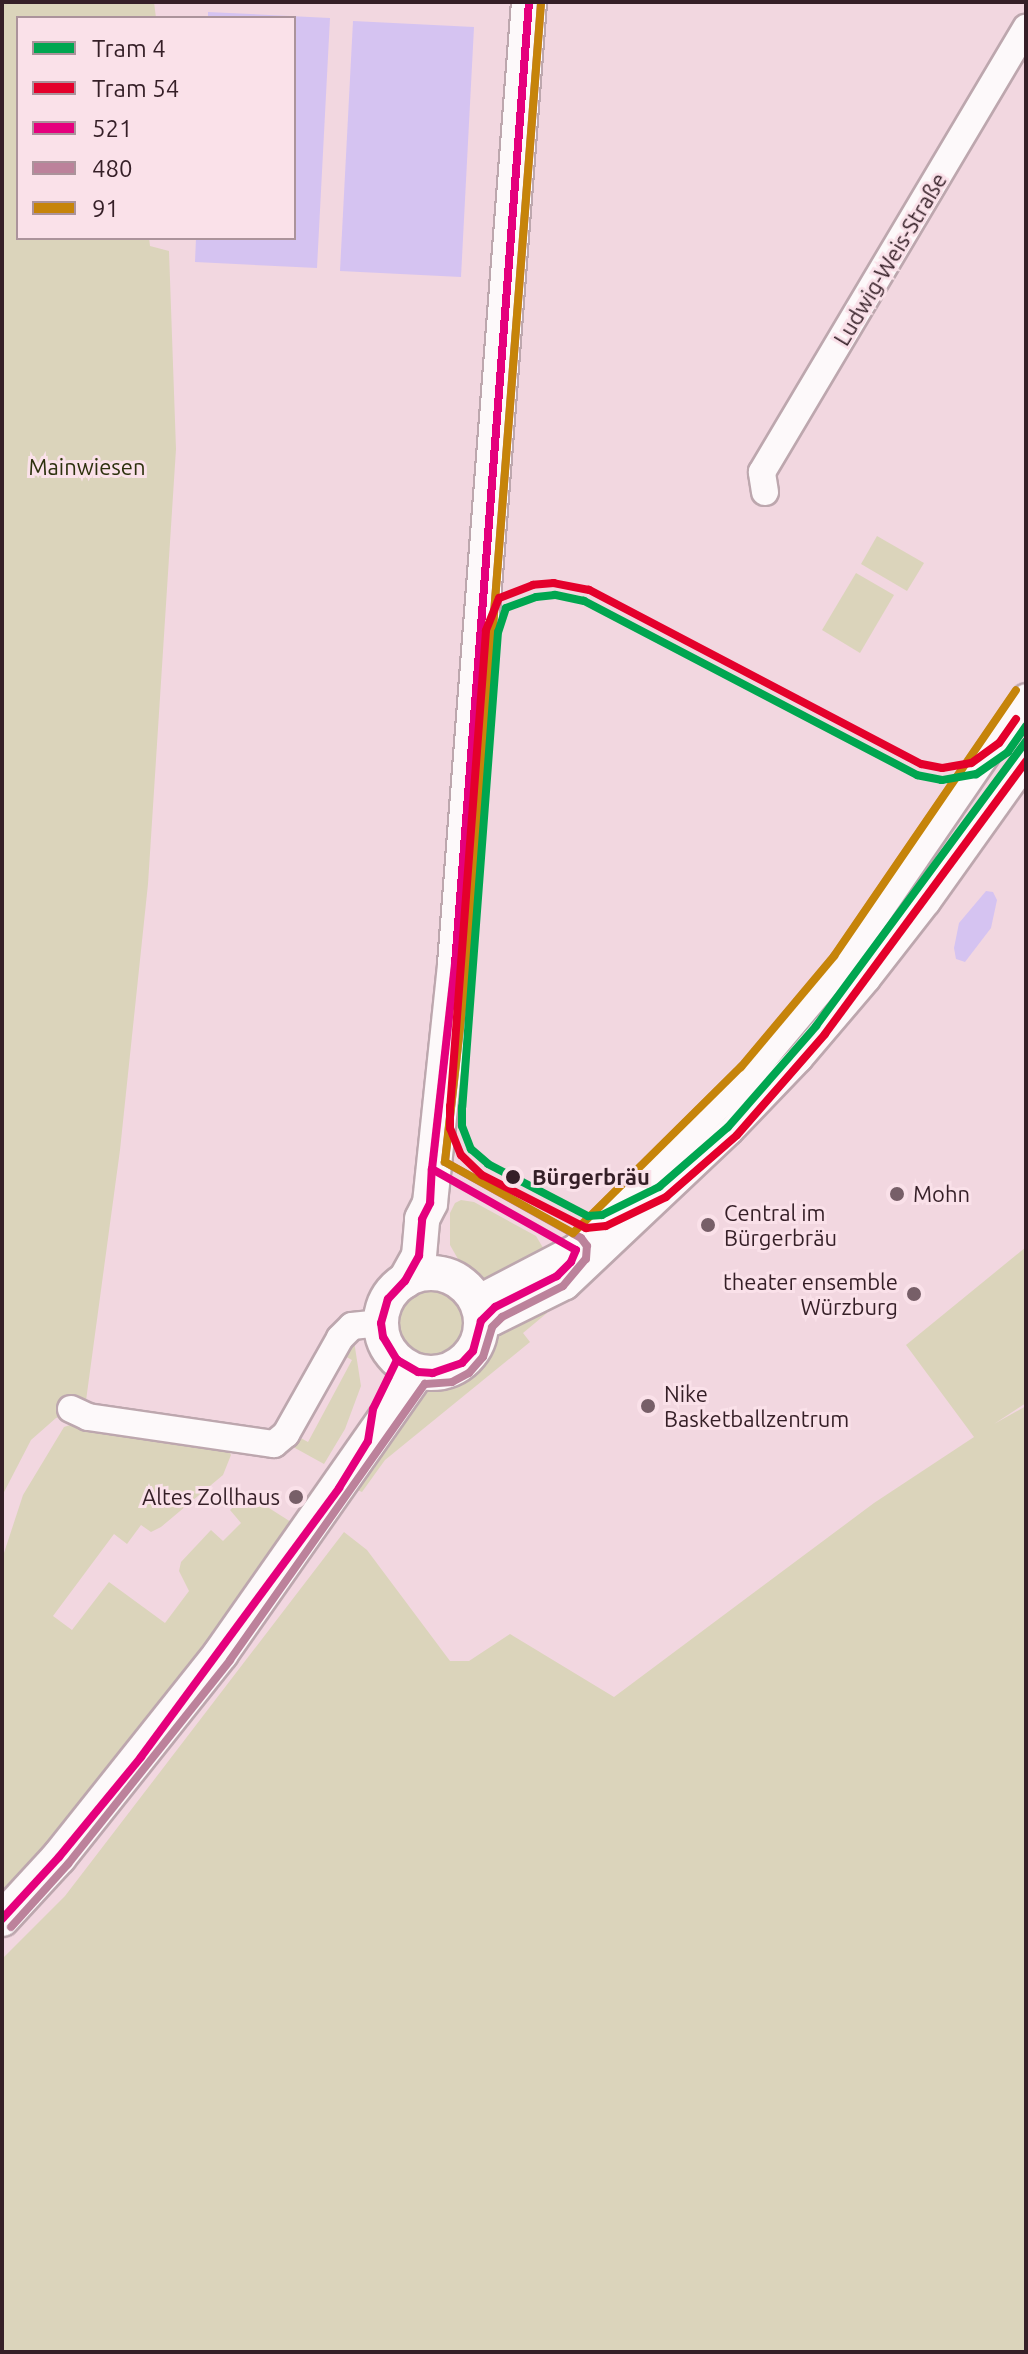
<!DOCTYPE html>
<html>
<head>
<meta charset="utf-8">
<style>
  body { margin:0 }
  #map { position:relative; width:1028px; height:2354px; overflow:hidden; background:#f2d7e0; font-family:Ubuntu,sans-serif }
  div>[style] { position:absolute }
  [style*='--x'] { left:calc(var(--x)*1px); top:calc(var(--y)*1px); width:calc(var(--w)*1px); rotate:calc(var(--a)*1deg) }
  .green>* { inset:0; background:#dbd4bb }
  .round { border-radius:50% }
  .water>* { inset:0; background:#d5c3f1 }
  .roads { filter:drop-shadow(2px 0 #bda7ae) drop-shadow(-2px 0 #bda7ae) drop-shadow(0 2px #bda7ae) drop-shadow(0 -2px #bda7ae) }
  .minor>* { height:26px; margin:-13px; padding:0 13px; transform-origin:13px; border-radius:13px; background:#fdf9fa }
  .major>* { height:34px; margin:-17px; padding:0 17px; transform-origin:17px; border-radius:17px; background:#fdf9fa }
  .major>.ring { margin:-17px; padding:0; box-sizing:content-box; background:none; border:34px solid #fdf9fa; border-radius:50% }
  .bus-1>* { height:8px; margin:-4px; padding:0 4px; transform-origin:4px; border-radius:4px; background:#e5007d }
  .bus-2>* { height:8px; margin:-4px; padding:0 4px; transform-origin:4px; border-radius:4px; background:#bc829b }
  .bus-3>* { height:8px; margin:-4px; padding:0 4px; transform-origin:4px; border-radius:4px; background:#c6840a }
  .tram-1>* { height:8px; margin:-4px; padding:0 4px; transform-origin:4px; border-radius:4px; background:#00a650 }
  .tram-2>* { height:8px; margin:-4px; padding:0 4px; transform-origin:4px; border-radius:4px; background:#e4002b }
  .dots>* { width:22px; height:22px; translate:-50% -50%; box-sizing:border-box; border:4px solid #fae1e9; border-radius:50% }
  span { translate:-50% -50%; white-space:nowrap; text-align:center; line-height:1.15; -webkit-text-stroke:6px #fae1e9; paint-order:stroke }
  .street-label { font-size:22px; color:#351f27 }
  .park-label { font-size:22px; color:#2c310d }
  .stop-label { font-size:22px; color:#351f27; font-weight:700 }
  .left { translate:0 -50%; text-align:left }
  .poi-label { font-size:22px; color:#351f27 }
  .right { translate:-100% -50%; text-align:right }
  .frame { position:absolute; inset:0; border:4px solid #351f27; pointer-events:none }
  .legend { position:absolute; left:16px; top:16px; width:280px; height:224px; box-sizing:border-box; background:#fae1e9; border:2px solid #ab939b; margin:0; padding:10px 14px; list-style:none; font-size:24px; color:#351f27 }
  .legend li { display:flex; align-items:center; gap:16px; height:40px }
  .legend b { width:40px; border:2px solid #ab939b }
</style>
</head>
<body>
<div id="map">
  <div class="green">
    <i style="clip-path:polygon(2px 2px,154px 2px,156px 18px,18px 18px,18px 238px,149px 238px,150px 246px,169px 251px,176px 449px,148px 884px,120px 1150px,85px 1408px,56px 1418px,31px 1440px,2px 1496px)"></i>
    <i style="clip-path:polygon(877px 536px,924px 563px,907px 591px,861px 564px)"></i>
    <i style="clip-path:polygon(856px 573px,894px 595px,860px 653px,822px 630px)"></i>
    <i style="clip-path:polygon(461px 1200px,474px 1202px,536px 1236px,545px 1251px,488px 1282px,467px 1275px,450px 1245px,450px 1213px,455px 1203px)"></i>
    <i style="clip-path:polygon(1026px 1247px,1026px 1403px,994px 1424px,1026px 1406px,1026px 2352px,2px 2352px,2px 1959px,65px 1896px,344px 1532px,367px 1550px,450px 1661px,469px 1661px,510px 1634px,614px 1697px,874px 1503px,974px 1437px,906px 1345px)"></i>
    <i class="round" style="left:390px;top:1283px;width:82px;height:82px"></i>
    <i style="clip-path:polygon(544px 1309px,547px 1313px,523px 1333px,530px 1342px,385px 1460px,362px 1492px,355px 1489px,423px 1389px,463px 1377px,479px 1363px,497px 1334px)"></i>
    <i style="clip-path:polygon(354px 1341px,361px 1386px,345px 1429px,324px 1464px,295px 1448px,293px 1442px,295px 1435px,308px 1442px,352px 1360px,339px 1353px)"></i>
    <i style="clip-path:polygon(79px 1422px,227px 1447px,231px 1455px,223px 1475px,161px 1527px,151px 1532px,141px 1525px,127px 1544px,114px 1534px,53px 1616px,72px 1630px,109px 1582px,165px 1623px,189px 1591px,179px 1571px,181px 1562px,211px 1530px,223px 1541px,241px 1523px,230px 1510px,247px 1494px,291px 1522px,208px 1642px,42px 1849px,2px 1891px,2px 1559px,23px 1495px,64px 1427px)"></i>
  </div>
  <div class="water">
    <i style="clip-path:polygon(208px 12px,330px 18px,317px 268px,195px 262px,196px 238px,294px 238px,294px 18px,208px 18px)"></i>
    <i style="clip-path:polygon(353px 21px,474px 27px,461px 277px,340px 271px)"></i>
    <i style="clip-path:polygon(986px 891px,993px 892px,997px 900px,991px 928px,965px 962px,956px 959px,954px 948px,959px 923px)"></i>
  </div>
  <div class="roads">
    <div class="minor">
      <i style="--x:765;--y:492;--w:20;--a:-99"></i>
      <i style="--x:762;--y:472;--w:517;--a:-59.26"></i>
      <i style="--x:475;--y:1300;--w:113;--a:-27.5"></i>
      <i style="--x:575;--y:1248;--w:246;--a:-44.7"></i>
      <i style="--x:750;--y:1075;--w:146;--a:-50"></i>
      <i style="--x:844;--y:963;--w:322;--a:-55.6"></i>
      <i style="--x:481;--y:1321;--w:12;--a:5"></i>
      <i style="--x:493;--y:1322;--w:81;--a:-26.3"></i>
      <i style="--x:566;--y:1286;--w:226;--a:-43.4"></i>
      <i style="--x:730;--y:1131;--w:100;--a:-46.2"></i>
      <i style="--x:799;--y:1059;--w:105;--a:-49.6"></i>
      <i style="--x:867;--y:979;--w:98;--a:-52.1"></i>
      <i style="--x:927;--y:902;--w:171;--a:-54.5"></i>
      <i style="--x:71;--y:1409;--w:19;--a:25"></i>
      <i style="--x:88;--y:1417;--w:188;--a:8.3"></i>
      <i style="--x:274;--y:1444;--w:16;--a:-40"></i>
      <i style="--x:286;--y:1434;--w:110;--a:-60.6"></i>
      <i style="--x:340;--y:1338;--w:17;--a:-45"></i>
      <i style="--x:352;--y:1326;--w:29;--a:-6"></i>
    </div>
    <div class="major">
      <i class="ring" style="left:381px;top:1273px;width:66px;height:66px"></i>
      <i style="--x:405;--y:1281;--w:29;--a:-61"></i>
      <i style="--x:419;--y:1256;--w:37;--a:-85"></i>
      <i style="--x:422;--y:1219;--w:18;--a:-63"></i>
      <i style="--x:430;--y:1203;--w:240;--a:-84"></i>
      <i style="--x:455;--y:964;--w:965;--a:-85.6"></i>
      <i style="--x:2;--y:1919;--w:84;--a:-47.4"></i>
      <i style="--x:59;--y:1857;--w:260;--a:-51.5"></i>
      <i style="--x:221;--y:1653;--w:343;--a:-55"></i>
    </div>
  </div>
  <div class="bus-1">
    <i style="--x:432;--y:1169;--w:165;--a:29.4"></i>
    <i style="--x:576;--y:1250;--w:13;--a:113"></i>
    <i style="--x:571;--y:1262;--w:20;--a:135"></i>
    <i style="--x:557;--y:1276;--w:69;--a:153.4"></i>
    <i style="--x:495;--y:1307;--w:20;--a:135"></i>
    <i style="--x:481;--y:1321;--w:31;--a:105"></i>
    <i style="--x:473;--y:1351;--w:16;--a:133"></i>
    <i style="--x:462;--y:1363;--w:31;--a:161"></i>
    <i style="--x:433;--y:1373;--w:15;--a:-176"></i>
    <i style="--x:418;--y:1372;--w:24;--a:-150"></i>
    <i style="--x:397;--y:1360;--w:27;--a:-121"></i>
    <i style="--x:383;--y:1337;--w:14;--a:-98"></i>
    <i style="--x:381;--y:1323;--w:25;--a:-74"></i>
    <i style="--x:388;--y:1299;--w:25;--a:-47"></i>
    <i style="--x:405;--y:1281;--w:29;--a:-61"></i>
    <i style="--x:419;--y:1256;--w:37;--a:-85"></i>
    <i style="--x:422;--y:1219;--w:18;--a:-63"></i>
    <i style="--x:430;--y:1203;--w:34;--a:-87"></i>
    <i style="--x:432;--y:1169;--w:206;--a:-83.6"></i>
    <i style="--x:455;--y:964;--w:965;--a:-85.6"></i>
    <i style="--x:2;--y:1919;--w:84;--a:-47.4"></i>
    <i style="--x:59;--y:1857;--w:129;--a:-50.6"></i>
    <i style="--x:141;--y:1757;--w:334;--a:-53.6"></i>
    <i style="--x:339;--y:1488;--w:55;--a:-58.3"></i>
    <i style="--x:368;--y:1441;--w:32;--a:-81"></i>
    <i style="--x:373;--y:1409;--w:55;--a:-63.9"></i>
  </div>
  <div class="bus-2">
    <i style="--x:11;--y:1927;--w:85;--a:-47.9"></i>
    <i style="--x:68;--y:1864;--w:260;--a:-51.5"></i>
    <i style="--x:230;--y:1660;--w:338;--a:-54.8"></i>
    <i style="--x:425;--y:1384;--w:27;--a:-4"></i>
    <i style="--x:452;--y:1382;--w:19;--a:-28"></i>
    <i style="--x:469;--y:1373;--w:21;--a:-49"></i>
    <i style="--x:483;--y:1357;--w:31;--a:-73"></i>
    <i style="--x:492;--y:1327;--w:14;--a:-45"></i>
    <i style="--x:502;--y:1317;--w:68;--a:-26.9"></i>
    <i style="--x:563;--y:1286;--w:35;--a:-50"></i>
    <i style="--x:586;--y:1259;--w:13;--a:-86"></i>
    <i style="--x:587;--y:1246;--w:10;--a:-127"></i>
    <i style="--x:581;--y:1238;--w:156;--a:-150.8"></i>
    <i style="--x:445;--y:1162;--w:198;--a:-83.6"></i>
    <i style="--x:467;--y:965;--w:965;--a:-85.6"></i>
  </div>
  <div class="bus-3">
    <i style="--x:541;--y:3;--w:965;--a:94.4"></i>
    <i style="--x:467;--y:965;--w:198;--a:96.4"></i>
    <i style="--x:445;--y:1162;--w:146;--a:29"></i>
    <i style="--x:573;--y:1233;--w:236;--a:-44.7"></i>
    <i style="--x:741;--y:1067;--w:145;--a:-50"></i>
    <i style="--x:834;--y:956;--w:322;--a:-55.6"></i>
  </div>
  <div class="tram-1">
    <i style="--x:1026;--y:726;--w:32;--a:125"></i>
    <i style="--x:1008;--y:752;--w:39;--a:145"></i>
    <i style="--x:976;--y:774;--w:35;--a:170"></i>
    <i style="--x:942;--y:780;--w:25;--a:-169"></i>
    <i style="--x:917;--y:775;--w:376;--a:-152.4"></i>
    <i style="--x:584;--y:601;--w:30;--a:-168"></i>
    <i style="--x:555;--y:595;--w:19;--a:174"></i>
    <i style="--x:536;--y:597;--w:32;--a:160"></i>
    <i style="--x:506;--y:608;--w:25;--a:108"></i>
    <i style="--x:498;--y:632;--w:476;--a:94.3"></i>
    <i style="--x:462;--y:1107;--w:19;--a:90"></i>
    <i style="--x:462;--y:1126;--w:25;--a:69"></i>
    <i style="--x:471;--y:1149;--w:23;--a:41"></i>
    <i style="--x:488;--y:1164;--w:113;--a:27.5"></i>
    <i style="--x:588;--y:1216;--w:14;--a:-4"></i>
    <i style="--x:602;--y:1215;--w:64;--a:-26.2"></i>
    <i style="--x:659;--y:1187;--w:91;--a:-41"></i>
    <i style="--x:728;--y:1127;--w:134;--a:-48.9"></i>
    <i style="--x:816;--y:1026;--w:354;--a:-53.6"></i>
  </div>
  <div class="tram-2">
    <i style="--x:1016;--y:719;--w:29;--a:125"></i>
    <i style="--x:999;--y:743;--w:34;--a:144"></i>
    <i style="--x:971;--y:763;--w:29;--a:170"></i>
    <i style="--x:942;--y:768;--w:21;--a:-169"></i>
    <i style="--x:921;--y:764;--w:375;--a:-152.3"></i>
    <i style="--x:589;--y:590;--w:36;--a:-169"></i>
    <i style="--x:554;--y:583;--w:21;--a:175"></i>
    <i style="--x:533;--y:585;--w:36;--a:159"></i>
    <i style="--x:499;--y:598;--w:35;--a:112"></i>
    <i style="--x:486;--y:631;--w:476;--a:94.3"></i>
    <i style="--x:450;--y:1106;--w:22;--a:90"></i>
    <i style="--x:450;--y:1128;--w:29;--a:68"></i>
    <i style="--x:461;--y:1155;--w:29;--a:44"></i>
    <i style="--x:482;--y:1175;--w:117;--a:27"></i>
    <i style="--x:586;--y:1228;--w:20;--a:-6"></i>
    <i style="--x:606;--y:1226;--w:67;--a:-25.8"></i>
    <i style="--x:666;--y:1197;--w:94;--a:-41.1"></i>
    <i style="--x:737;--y:1135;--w:134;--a:-48.9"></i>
    <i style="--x:825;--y:1034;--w:339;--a:-53.6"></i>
  </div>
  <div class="dots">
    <i style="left:513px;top:1177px;background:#351f27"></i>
    <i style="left:897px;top:1194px;background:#775f68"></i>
    <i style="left:708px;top:1225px;background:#775f68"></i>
    <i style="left:914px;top:1294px;background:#775f68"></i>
    <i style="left:648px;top:1406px;background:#775f68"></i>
    <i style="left:296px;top:1497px;background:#775f68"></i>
  </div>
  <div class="street-label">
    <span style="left:890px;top:259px;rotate:-59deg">Ludwig-Weis-Straße</span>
  </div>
  <div class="park-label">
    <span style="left:87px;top:467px">Mainwiesen</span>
  </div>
  <div class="stop-label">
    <span class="left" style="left:532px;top:1177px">Bürgerbräu</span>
  </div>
  <div class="poi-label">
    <span class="left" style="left:913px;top:1194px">Mohn</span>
    <span class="left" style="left:724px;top:1225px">Central im<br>Bürgerbräu</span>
    <span class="right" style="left:898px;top:1294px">theater ensemble<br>Würzburg</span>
    <span class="left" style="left:664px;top:1406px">Nike<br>Basketballzentrum</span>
    <span class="right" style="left:280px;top:1497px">Altes Zollhaus</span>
  </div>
  <div class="frame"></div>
  <ul class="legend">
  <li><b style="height:10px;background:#00a650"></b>Tram 4</li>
  <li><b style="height:10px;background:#e4002b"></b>Tram 54</li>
  <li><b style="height:10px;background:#e5007d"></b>521</li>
  <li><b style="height:10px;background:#bc829b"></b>480</li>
  <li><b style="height:10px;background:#c6840a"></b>91</li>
  </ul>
</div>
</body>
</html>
